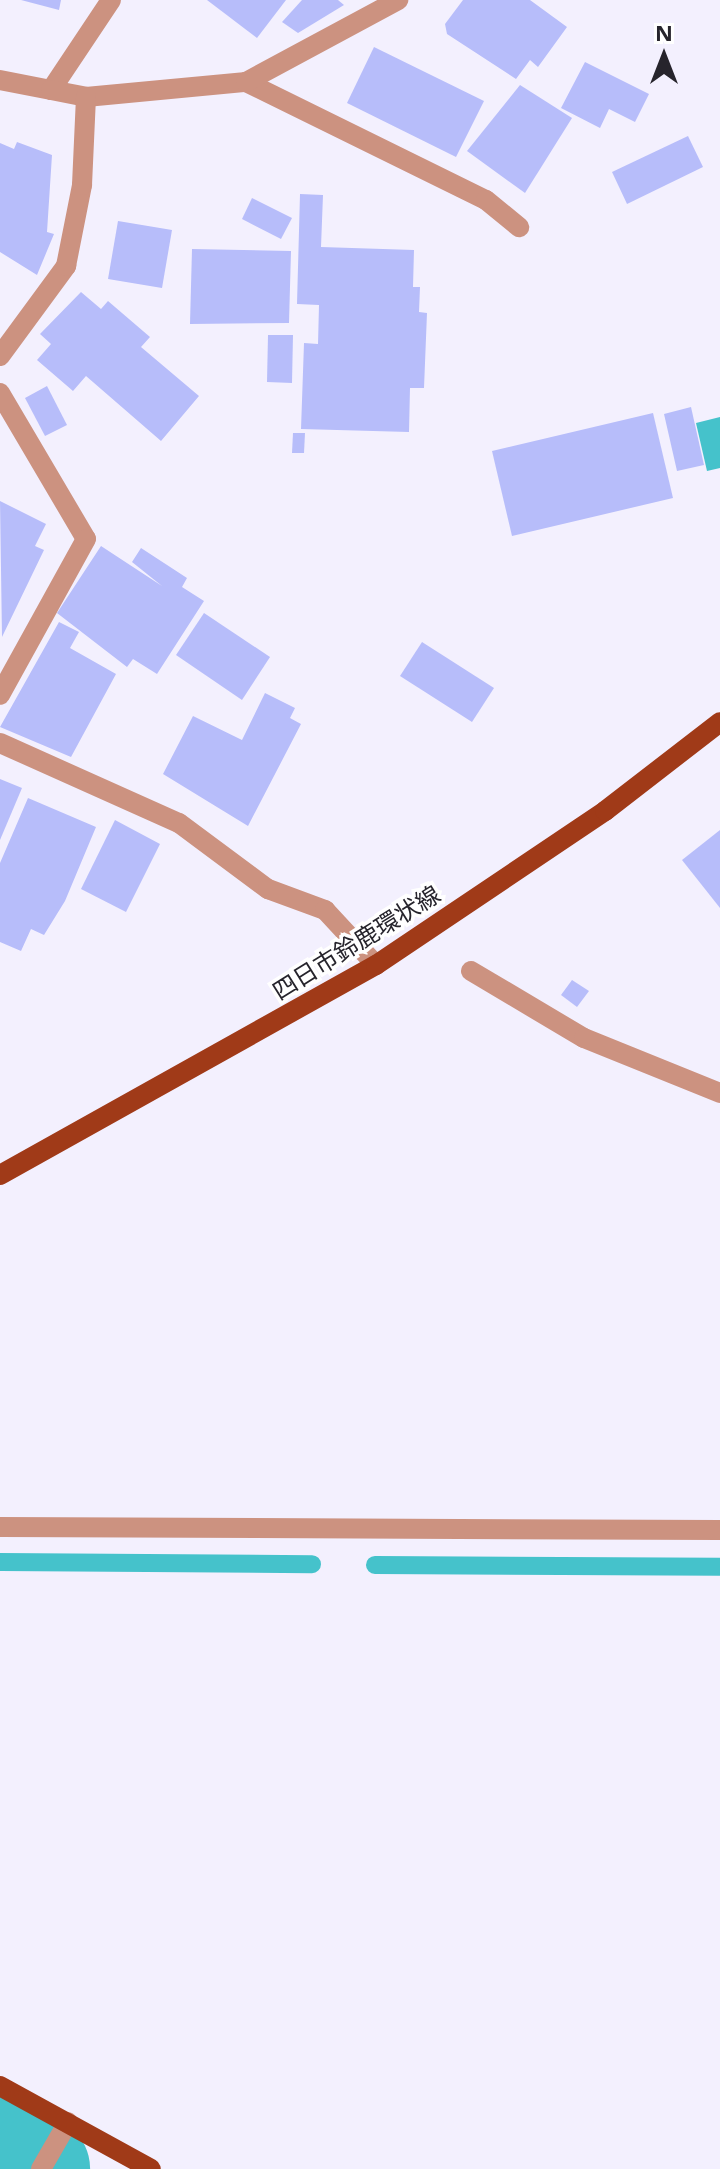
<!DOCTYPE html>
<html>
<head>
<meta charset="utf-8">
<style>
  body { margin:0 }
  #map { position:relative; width:720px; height:2169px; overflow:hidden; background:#f3f0fe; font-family:"Open Sans","Noto Sans JP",sans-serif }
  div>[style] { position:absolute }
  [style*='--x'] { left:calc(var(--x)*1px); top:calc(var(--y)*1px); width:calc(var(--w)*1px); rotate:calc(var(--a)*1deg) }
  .water>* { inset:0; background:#45c2cb }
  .stream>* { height:18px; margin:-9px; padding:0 9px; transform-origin:9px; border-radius:9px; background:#45c2cb }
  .river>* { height:110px; margin:-55px; padding:0 55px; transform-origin:55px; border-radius:55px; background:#45c2cb }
  .building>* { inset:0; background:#b7bdfa }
  .lane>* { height:20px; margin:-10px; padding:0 10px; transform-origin:10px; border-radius:10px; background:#cc9280 }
  .street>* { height:20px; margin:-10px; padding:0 10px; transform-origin:10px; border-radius:10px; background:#cc9280 }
  .primary>* { height:20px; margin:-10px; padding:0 10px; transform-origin:10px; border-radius:10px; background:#a03a18 }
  span { translate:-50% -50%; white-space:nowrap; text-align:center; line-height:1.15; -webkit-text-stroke:7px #fff; paint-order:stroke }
  .street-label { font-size:24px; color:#26242c }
  .north { position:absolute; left:624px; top:16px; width:80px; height:80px; -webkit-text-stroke:6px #fff; paint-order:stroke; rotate:0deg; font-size:22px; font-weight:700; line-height:32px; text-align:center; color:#26242c }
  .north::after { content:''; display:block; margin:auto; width:28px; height:36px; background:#26242c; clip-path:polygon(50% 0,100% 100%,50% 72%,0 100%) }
</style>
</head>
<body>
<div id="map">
  <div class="water">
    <i style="clip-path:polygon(720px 417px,720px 468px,707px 471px,696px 423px)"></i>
  </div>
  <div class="stream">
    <i style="--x:0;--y:1562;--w:312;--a:0.4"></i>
    <i style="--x:375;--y:1565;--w:345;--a:0.3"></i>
  </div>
  <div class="river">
    <i style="--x:0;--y:2148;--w:41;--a:31"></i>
  </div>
  <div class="building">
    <i style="clip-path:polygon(21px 0,61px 0,59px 10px)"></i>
    <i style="clip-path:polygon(207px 0,286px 0,257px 38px)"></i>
    <i style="clip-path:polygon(302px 0,338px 0,344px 5px,298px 33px,282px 22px)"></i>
    <i style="clip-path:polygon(463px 0,530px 0,567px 27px,538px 67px,530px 60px,516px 79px,447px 34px,445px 24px)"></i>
    <i style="clip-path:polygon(374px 47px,484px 101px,456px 157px,347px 103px)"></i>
    <i style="clip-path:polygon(585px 62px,649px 94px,635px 122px,609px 109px,600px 128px,561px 108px)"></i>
    <i style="clip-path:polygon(520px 85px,572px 118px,525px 193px,467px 151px)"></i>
    <i style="clip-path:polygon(688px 136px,703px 167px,627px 204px,612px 172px)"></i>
    <i style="clip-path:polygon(17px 142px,52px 155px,47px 232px,54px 234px,37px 275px,0 252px,0 143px,14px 149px)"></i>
    <i style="clip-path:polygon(300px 194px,323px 195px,321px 247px,414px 250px,413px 287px,420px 287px,419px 312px,427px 313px,424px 388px,410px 388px,409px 432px,301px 429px,304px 343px,318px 344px,319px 305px,297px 304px)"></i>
    <i style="clip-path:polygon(252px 198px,292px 218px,281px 239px,242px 219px)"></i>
    <i style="clip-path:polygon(118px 221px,172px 230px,162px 288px,108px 279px)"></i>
    <i style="clip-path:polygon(192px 249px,291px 251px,289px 323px,190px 324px)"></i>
    <i style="clip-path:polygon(81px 292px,101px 309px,108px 301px,150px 337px,141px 347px,199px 396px,161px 441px,86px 376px,73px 391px,37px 360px,51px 344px,40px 334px)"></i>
    <i style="clip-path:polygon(268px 335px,293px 335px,292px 383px,267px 382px)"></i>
    <i style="clip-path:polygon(47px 386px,67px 425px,45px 436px,25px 398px)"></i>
    <i style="clip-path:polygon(691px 407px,704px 465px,677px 471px,664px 414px)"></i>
    <i style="clip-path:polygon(653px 413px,673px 498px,512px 536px,492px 451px)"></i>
    <i style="clip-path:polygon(293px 433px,305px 433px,304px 453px,292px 453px)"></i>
    <i style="clip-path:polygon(0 501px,46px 524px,35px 546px,44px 550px,2px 637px)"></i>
    <i style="clip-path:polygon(101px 546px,162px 586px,132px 562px,141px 548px,187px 578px,182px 587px,204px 601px,157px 674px,133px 659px,127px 667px,57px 613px)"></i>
    <i style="clip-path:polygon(204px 613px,270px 657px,242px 700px,176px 655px)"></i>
    <i style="clip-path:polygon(59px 622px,79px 632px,70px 648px,116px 674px,71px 757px,0 727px)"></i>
    <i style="clip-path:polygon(422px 642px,494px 688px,472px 722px,400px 676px)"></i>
    <i style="clip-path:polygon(265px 693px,295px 708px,290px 718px,301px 724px,248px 826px,163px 774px,193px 716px,242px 740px)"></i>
    <i style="clip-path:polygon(0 779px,22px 788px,0 840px)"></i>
    <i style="clip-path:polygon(28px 798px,96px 827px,65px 901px,44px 935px,31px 929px,21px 951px,0 942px,0 863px)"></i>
    <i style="clip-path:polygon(115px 820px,160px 844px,126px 912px,81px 889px)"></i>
    <i style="clip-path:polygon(720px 830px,720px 908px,682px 860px)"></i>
    <i style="clip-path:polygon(572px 980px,589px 991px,577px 1007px,561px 995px)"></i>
  </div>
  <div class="lane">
    <i style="--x:0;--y:393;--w:169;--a:59.5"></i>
    <i style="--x:86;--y:539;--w:178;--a:118.9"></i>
  </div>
  <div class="street">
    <i style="--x:0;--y:80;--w:52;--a:11.1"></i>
    <i style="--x:51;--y:90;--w:108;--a:-56.3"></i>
    <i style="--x:246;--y:82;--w:267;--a:26.2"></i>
    <i style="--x:486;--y:200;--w:43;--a:39.3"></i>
    <i style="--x:51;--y:90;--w:36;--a:11"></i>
    <i style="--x:86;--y:97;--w:161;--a:-5.4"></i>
    <i style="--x:246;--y:82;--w:173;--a:-28.3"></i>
    <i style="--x:0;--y:356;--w:112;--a:-53.7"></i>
    <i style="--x:66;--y:266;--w:83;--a:-78.8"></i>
    <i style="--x:82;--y:185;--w:88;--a:-87.4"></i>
    <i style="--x:0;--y:743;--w:196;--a:24.1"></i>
    <i style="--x:179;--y:823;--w:111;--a:36.6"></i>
    <i style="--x:268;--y:889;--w:61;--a:20.2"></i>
    <i style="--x:325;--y:910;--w:75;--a:47.2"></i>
    <i style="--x:471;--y:971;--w:131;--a:30.7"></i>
    <i style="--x:584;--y:1038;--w:147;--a:22"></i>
    <i style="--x:0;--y:1527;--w:720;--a:0.24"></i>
    <i style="--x:41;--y:2169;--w:54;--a:-60.1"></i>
  </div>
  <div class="primary">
    <i style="--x:0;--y:1175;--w:431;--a:-29.2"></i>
    <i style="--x:376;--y:965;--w:276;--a:-33.9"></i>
    <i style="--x:605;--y:811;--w:145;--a:-37.7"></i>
    <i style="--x:0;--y:2086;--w:172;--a:28.8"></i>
  </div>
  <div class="street-label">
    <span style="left:356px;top:942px;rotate:-32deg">四日市鈴鹿環状線</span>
  </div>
  <div class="north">N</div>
</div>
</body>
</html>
